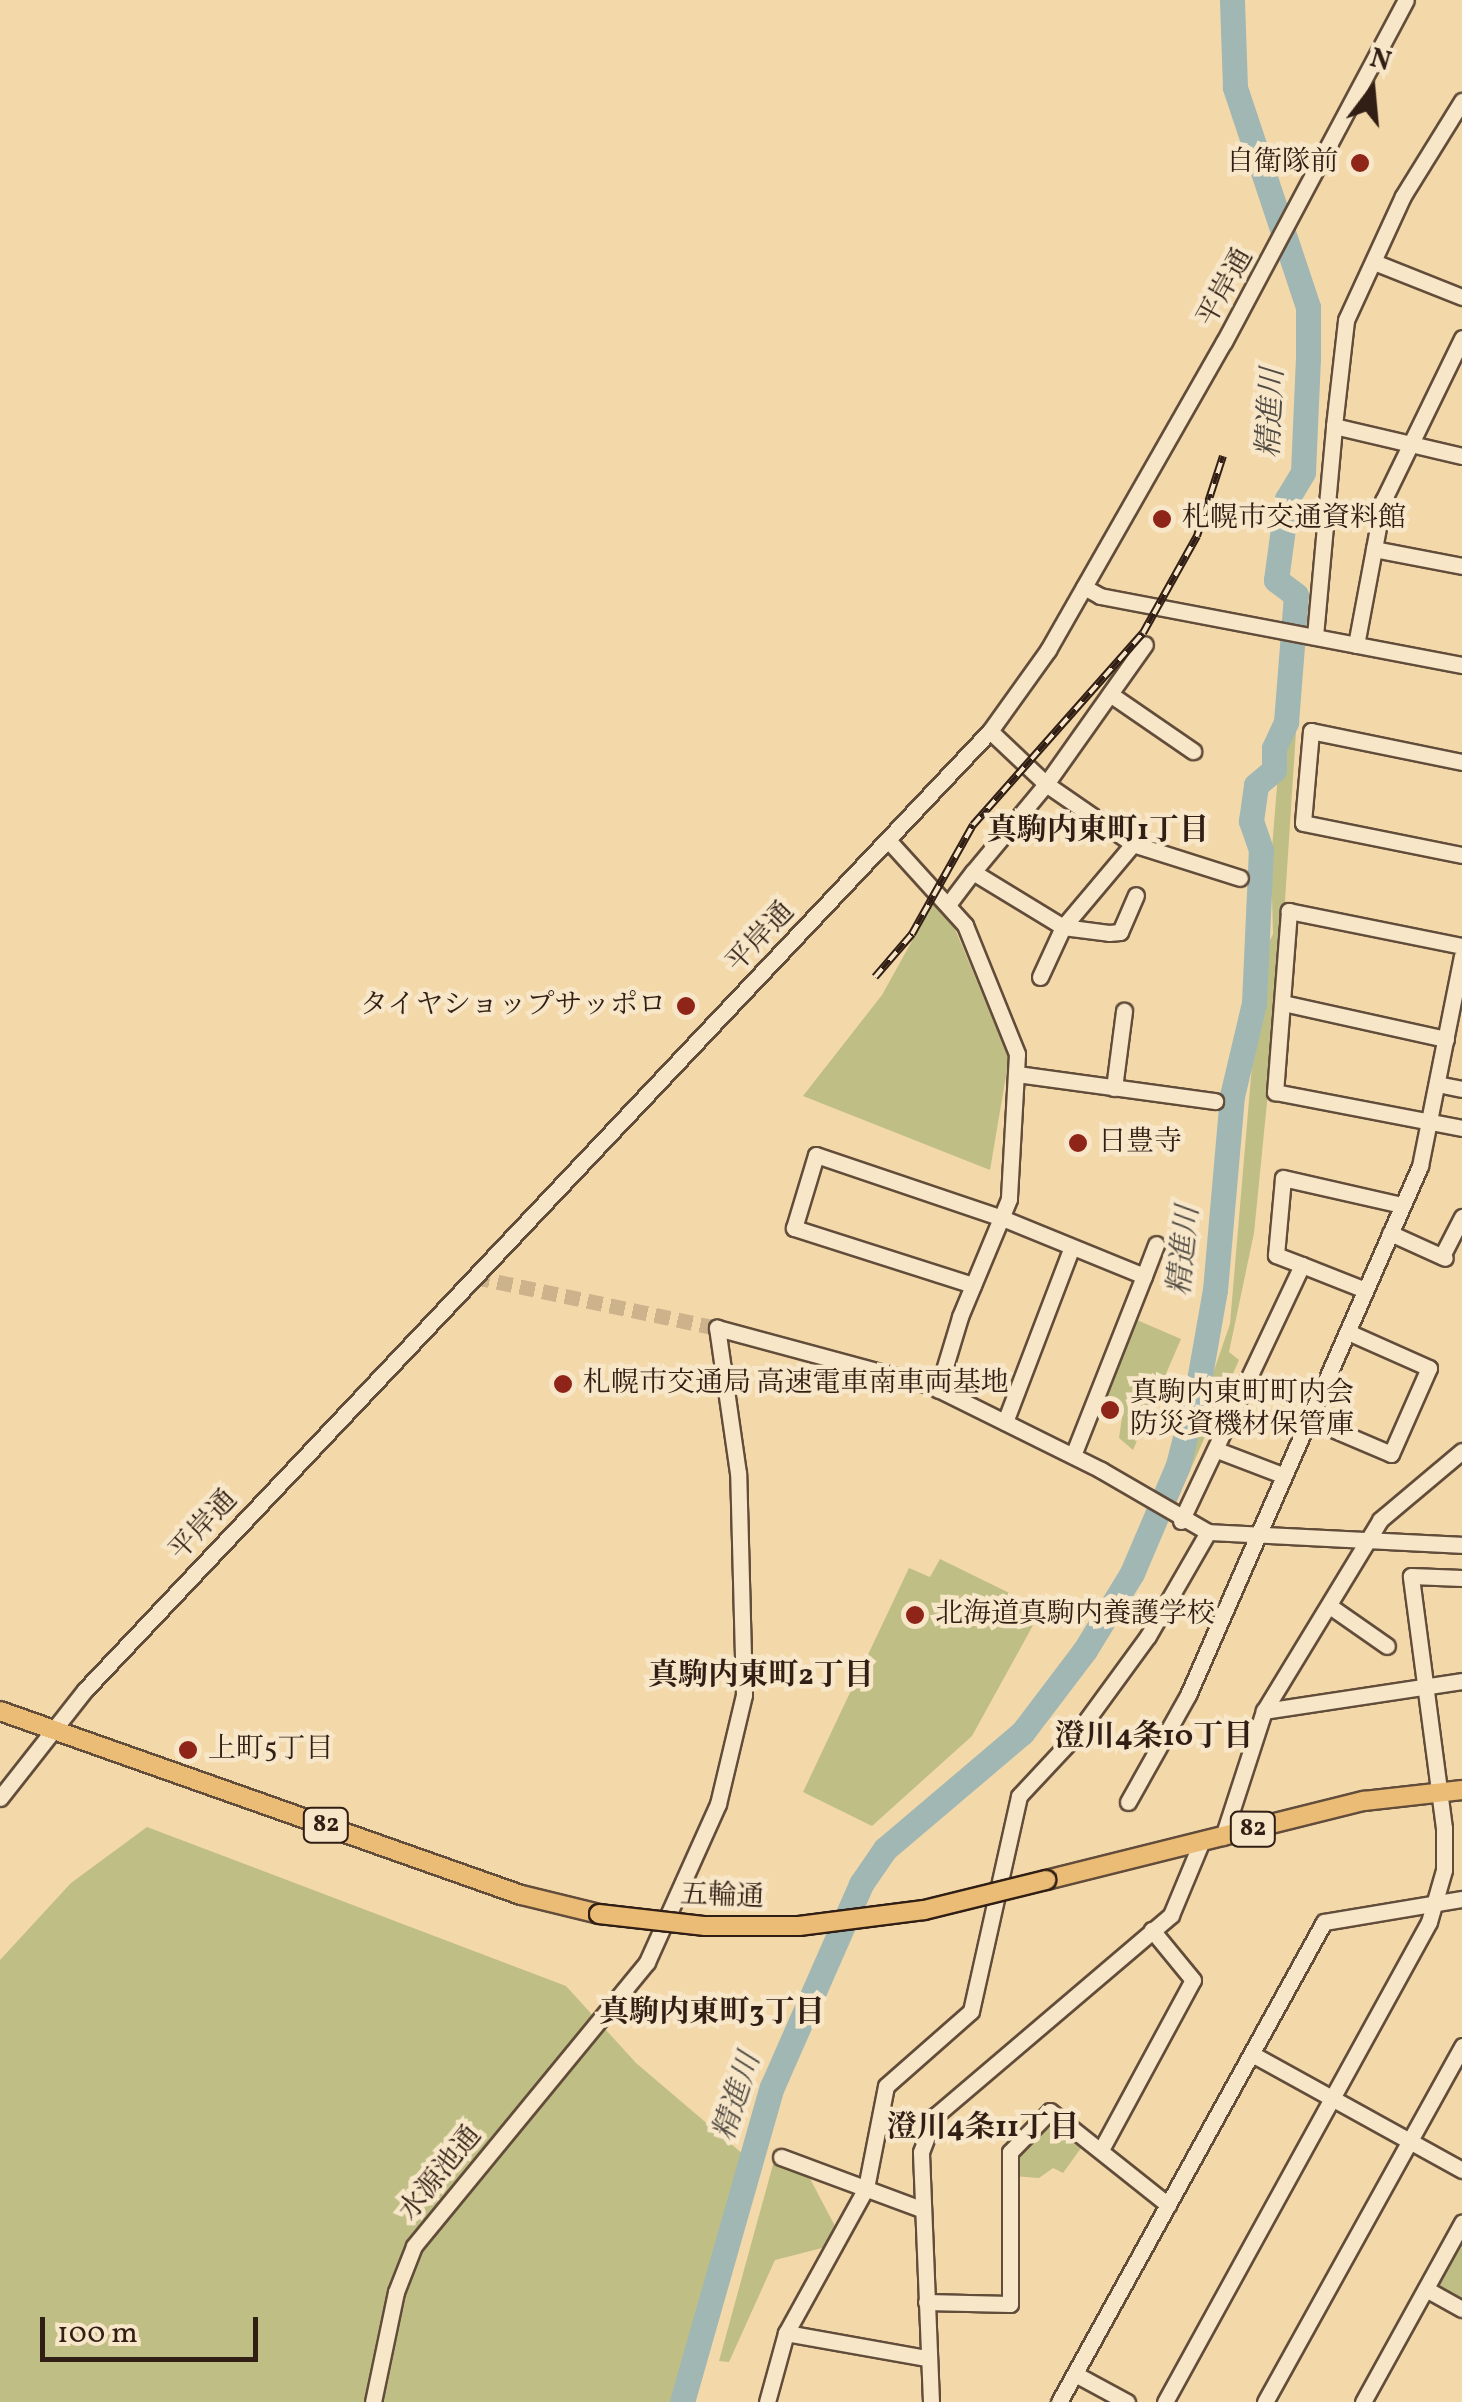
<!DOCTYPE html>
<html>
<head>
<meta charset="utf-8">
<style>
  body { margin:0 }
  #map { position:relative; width:1462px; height:2402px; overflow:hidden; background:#f3d8aa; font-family:Vollkorn,"Noto Serif JP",serif }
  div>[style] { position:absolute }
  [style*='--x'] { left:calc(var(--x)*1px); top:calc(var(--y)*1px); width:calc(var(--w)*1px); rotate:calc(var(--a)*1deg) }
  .green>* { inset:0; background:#bfbe85 }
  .river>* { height:25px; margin:-12.5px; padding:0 12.5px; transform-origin:12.5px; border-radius:12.5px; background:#a0b7b4 }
  .minor-tunnel>* { height:15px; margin-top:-7.5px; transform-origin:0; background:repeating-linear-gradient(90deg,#ccb38c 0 15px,transparent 0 23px) }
  .roads { filter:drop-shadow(2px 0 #624c3a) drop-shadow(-2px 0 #624c3a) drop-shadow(0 2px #624c3a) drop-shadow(0 -2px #624c3a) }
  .minor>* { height:15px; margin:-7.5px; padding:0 7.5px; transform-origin:7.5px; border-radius:7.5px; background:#f7e6c8 }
  .major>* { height:18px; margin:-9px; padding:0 9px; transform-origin:9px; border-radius:9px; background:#eabc75 }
  .rail>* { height:8px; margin-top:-4px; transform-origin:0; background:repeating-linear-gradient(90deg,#f7e6c8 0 11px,#311e14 0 22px); box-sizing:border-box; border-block:2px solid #311e14 }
  .bridges { filter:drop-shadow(2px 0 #311e14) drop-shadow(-2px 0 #311e14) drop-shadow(0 2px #311e14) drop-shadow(0 -2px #311e14) }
  .major-bridge>* { height:18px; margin:-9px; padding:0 9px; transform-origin:9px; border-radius:9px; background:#eabc75 }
  .dots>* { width:28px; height:28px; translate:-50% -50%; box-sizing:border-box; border:5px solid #f7e6c8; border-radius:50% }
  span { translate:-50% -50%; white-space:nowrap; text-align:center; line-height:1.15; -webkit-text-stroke:9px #f7e6c8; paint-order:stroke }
  .shield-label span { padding:2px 8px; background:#f7e6c8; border:2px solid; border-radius:8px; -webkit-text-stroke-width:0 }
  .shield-label { font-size:25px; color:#311e14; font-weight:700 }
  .poi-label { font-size:28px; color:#311e14 }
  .right { translate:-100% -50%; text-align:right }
  .left { translate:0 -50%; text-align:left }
  .street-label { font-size:28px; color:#311e14 }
  .water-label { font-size:30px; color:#524c44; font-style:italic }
  .neighbourhood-label { font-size:30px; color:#311e14; font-weight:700 }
  .north { position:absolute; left:1322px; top:40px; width:100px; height:100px; -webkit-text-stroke:8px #f7e6c8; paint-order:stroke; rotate:16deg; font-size:28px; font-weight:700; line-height:40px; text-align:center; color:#311e14 }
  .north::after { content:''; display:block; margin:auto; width:35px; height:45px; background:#311e14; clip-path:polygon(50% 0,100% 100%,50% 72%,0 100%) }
  .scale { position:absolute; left:40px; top:2317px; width:218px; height:45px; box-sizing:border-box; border:5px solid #311e14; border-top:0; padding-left:12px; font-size:30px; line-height:35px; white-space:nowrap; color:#311e14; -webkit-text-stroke:8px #f7e6c8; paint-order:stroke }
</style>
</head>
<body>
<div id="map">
  <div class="green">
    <i style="clip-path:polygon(1289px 637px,1302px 639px,1281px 962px,1254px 1233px,1229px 1352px,1239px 1360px,1176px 1502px,1170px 1498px,1230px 1324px,1261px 959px,1273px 934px,1271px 861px)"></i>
    <i style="clip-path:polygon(933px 903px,955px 929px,1009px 1058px,990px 1170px,803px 1096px,882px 995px)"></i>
    <i style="clip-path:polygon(1130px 1317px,1181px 1339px,1133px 1450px,1119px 1438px,1123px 1411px,1096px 1401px)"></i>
    <i style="clip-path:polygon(940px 1559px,1042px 1609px,972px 1736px,872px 1826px,803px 1792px,909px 1568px,930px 1577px)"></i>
    <i style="clip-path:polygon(147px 1827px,566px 1986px,636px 2063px,744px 2155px,676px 2402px,0 2402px,0 1960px,71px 1883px)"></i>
    <i style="clip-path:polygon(1042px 2124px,1081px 2148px,1063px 2173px,1053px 2168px,1039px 2178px,1013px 2176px,1014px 2154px)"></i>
    <i style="clip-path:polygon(774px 2161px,806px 2171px,836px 2228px,826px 2247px,775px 2260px,729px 2362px,719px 2361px)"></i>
    <i style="clip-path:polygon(1462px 2244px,1462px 2300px,1438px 2287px)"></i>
  </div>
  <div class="river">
    <i style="--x:682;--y:2402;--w:328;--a:-74.1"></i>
    <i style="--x:772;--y:2087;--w:222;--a:-66.3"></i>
    <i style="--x:861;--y:1884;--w:42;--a:-55.6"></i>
    <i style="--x:885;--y:1849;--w:180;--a:-40.3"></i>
    <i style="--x:1022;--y:1733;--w:104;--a:-52.8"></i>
    <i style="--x:1085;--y:1650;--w:90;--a:-58.6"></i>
    <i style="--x:1132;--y:1573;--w:117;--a:-66.9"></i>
    <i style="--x:1178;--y:1465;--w:81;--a:-75.8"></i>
    <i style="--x:1198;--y:1386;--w:97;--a:-80"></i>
    <i style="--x:1215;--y:1290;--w:195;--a:-85"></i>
    <i style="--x:1232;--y:1096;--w:96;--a:-76.7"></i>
    <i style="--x:1254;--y:1003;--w:153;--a:-87.4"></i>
    <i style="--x:1261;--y:850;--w:31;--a:-109"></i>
    <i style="--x:1251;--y:821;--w:36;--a:-82"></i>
    <i style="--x:1256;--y:785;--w:23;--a:-40"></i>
    <i style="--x:1274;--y:770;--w:22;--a:-90"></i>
    <i style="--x:1274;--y:748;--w:29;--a:-65"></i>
    <i style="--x:1286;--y:722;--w:127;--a:-85.5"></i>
    <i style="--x:1296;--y:595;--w:25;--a:-143"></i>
    <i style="--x:1276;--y:580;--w:82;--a:-82.3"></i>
    <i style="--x:1287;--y:499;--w:31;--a:-59"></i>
    <i style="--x:1303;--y:472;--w:113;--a:-87.5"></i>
    <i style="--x:1308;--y:359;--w:52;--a:-90"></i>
    <i style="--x:1308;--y:307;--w:232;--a:-108.4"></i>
    <i style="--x:1235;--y:87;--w:87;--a:-92"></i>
  </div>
  <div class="minor-tunnel">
    <i style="--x:475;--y:1277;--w:247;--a:11.9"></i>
  </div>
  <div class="roads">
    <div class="minor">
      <i style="--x:1374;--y:262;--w:95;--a:21.7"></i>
      <i style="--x:1334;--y:426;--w:107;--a:-83.5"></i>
      <i style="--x:1346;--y:320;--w:136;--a:-65.3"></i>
      <i style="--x:1403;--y:196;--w:112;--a:-58.2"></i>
      <i style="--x:1374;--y:549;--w:90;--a:10.9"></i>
      <i style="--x:1084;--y:587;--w:18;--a:29"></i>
      <i style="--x:1100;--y:596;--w:369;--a:10.8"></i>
      <i style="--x:1315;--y:636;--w:211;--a:-84.8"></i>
      <i style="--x:1334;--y:426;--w:131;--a:13.2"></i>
      <i style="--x:1356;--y:645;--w:147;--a:-79.4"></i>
      <i style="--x:1383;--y:501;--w:181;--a:-64.1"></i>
      <i style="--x:1110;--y:694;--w:101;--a:34.5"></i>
      <i style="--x:990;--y:731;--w:77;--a:43.4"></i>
      <i style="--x:1046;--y:784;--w:106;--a:34.6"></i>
      <i style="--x:1133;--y:844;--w:109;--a:130.1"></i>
      <i style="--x:1063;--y:927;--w:55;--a:114.7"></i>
      <i style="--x:1462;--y:762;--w:154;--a:-168.4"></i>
      <i style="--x:1311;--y:731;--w:92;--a:95"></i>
      <i style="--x:1303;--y:823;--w:162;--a:11.4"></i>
      <i style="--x:888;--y:840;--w:115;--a:47.8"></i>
      <i style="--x:965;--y:925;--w:139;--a:68"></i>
      <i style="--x:1017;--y:1054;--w:145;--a:93.2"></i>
      <i style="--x:1009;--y:1199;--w:128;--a:112.6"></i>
      <i style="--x:960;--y:1317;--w:76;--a:106.8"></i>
      <i style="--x:1133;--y:844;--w:112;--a:17.6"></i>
      <i style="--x:973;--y:872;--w:114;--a:-50.3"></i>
      <i style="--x:1046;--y:784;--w:171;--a:-54.7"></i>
      <i style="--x:950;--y:902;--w:38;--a:-53"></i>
      <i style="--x:973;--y:872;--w:105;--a:31.4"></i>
      <i style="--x:1063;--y:927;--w:46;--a:7.4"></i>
      <i style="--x:1109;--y:933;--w:11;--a:-5"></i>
      <i style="--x:1120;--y:932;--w:40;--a:-66.6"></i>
      <i style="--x:1462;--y:946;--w:177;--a:-168.6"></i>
      <i style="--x:1289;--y:911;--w:182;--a:94.4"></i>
      <i style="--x:1275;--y:1092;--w:190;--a:10.9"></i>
      <i style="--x:1283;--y:1003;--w:167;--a:12.5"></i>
      <i style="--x:1017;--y:1074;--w:200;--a:7.8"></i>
      <i style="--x:1437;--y:1084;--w:25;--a:11"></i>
      <i style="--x:1114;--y:1088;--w:78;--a:-82.6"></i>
      <i style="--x:1390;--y:1233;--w:60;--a:24.4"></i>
      <i style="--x:1442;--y:1256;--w:44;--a:-62.9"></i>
      <i style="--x:1302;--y:1265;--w:68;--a:21.6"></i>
      <i style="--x:1144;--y:1276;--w:34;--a:-69"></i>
      <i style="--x:973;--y:1285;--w:188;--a:-162.3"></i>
      <i style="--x:794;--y:1228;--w:76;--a:-73.2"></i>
      <i style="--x:816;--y:1155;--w:196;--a:18.7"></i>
      <i style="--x:1002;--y:1218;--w:153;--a:22.2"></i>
      <i style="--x:1144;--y:1276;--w:193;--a:111.6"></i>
      <i style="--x:1309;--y:1419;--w:89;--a:23.1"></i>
      <i style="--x:1391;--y:1454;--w:94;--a:-66.2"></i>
      <i style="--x:1429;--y:1368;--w:89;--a:-156"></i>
      <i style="--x:1005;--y:1422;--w:187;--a:-69.1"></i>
      <i style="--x:1217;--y:1450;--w:70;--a:21"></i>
      <i style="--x:1181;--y:1521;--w:283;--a:-64.7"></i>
      <i style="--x:1302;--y:1265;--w:28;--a:-159"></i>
      <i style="--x:1276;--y:1255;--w:77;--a:-84.8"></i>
      <i style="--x:1283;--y:1178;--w:122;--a:12.8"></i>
      <i style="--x:1331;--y:1607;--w:68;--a:34.9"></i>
      <i style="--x:1264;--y:1711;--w:200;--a:-8.6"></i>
      <i style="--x:0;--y:1798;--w:137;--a:-51.8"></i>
      <i style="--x:85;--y:1690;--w:1319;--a:-46.66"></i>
      <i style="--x:990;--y:731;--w:100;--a:-54.4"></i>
      <i style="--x:1048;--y:650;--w:355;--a:-60.3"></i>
      <i style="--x:1224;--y:342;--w:387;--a:-62"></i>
      <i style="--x:1128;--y:1802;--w:123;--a:-60.7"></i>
      <i style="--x:1188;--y:1695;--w:578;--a:-66.32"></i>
      <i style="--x:1420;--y:1166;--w:214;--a:-78.7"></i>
      <i style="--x:1223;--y:1837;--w:133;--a:-72"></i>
      <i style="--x:1264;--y:1711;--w:223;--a:-58.7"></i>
      <i style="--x:1380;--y:1520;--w:107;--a:-40.1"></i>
      <i style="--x:1252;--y:2054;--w:240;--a:28.9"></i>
      <i style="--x:1102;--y:2148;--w:191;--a:-61.6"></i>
      <i style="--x:1193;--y:1980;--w:65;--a:-129.4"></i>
      <i style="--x:781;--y:2157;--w:149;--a:20.4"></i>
      <i style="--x:1426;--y:2289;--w:41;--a:29.1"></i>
      <i style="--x:926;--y:2302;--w:84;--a:1.4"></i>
      <i style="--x:1010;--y:2304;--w:152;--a:-90"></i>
      <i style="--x:1010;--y:2152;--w:57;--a:-45.7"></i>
      <i style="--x:1050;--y:2111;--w:151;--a:38.5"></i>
      <i style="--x:786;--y:2333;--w:143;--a:10.1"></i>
      <i style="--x:1075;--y:2374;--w:59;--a:28.3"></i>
      <i style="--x:373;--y:2402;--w:112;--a:-78.2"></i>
      <i style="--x:396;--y:2292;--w:49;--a:-68.6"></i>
      <i style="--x:414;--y:2246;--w:367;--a:-50.6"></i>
      <i style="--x:647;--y:1962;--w:173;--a:-65.8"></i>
      <i style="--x:718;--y:1804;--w:112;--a:-76.6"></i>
      <i style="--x:744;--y:1695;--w:222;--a:-91.5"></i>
      <i style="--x:738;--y:1473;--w:147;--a:-98.2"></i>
      <i style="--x:717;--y:1328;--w:223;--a:15.1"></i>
      <i style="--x:932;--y:1386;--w:189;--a:26.4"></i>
      <i style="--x:1101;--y:1470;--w:124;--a:30.1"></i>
      <i style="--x:1208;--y:1532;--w:254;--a:2.9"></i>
      <i style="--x:767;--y:2402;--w:72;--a:-74.6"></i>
      <i style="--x:786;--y:2333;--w:166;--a:-61.1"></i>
      <i style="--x:866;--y:2188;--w:104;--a:-78.9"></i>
      <i style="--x:886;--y:2086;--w:113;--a:-41.4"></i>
      <i style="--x:971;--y:2011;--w:220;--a:-77.4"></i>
      <i style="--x:1019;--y:1796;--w:82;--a:-47"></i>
      <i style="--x:1075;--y:1736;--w:124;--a:-53.9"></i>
      <i style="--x:1148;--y:1636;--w:120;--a:-60"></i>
      <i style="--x:931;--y:2402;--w:250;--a:-92.3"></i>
      <i style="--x:921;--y:2152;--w:39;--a:-69"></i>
      <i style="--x:935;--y:2116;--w:310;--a:-40.4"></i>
      <i style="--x:1171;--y:1915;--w:78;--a:-67.4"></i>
      <i style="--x:1059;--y:2402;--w:548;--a:-61.1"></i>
      <i style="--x:1324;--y:1922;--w:140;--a:-9.5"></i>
      <i style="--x:1165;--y:2402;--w:548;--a:-61.19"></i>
      <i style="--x:1429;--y:1922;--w:54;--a:-73.9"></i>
      <i style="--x:1444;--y:1870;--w:42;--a:-90"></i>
      <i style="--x:1444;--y:1828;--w:254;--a:-97.5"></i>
      <i style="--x:1411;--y:1576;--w:51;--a:2.2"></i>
      <i style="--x:1265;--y:2402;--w:407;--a:-61"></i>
      <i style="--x:1363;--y:2402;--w:205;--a:-61.1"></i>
    </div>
    <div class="major">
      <i style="--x:0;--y:1711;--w:553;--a:19.45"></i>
      <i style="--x:521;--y:1895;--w:80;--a:13.7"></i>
      <i style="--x:1046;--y:1880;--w:328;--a:-14"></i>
      <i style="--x:1364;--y:1801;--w:99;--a:-6.4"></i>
    </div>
  </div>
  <div class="rail">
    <i style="--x:875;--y:977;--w:57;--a:-49.3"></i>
    <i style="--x:912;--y:934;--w:125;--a:-60.8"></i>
    <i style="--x:973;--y:825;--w:256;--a:-48.5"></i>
    <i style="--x:1143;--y:633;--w:111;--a:-60.9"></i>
    <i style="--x:1197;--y:536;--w:84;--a:-72"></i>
  </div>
  <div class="bridges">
    <div class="major-bridge">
      <i style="--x:599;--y:1914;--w:107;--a:6.5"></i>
      <i style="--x:705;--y:1926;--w:94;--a:0"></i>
      <i style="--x:799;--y:1926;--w:126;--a:-7.3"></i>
      <i style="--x:924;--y:1910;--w:126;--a:-13.8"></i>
    </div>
  </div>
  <div class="dots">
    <i style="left:1360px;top:163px;background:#8f2418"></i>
    <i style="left:1162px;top:519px;background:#8f2418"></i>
    <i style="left:686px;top:1006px;background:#8f2418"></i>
    <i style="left:1078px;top:1143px;background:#8f2418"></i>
    <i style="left:563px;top:1384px;background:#8f2418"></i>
    <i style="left:1110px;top:1410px;background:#8f2418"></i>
    <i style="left:915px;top:1615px;background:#8f2418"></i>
    <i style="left:188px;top:1750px;background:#8f2418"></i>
  </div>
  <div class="shield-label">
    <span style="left:326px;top:1825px">82</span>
    <span style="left:1253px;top:1829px">82</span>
  </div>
  <div class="poi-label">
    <span class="right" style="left:1338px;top:163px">自衛隊前</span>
    <span class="left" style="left:1182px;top:519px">札幌市交通資料館</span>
    <span class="right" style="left:666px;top:1006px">タイヤショップサッポロ</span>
    <span class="left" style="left:1098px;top:1143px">日豊寺</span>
    <span class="left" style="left:583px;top:1384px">札幌市交通局 高速電車南車両基地</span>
    <span class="left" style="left:1130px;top:1410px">真駒内東町町内会<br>防災資機材保管庫</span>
    <span class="left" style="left:935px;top:1615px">北海道真駒内養護学校</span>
    <span class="left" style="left:208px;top:1750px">上町5丁目</span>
  </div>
  <div class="street-label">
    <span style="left:1226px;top:288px;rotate:-61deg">平岸通</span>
    <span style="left:761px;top:938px;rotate:-47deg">平岸通</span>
    <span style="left:204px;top:1526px;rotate:-47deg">平岸通</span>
    <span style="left:722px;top:1897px;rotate:2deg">五輪通</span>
    <span style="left:441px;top:2174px;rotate:-51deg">水源池通</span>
  </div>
  <div class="water-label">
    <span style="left:1272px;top:413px;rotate:-87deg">精進川</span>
    <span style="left:1185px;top:1251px;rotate:-84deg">精進川</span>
    <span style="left:738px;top:2097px;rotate:-72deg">精進川</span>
  </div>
  <div class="neighbourhood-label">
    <span style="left:1098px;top:831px">真駒内東町1丁目</span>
    <span style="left:761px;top:1676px">真駒内東町2丁目</span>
    <span style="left:1154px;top:1737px">澄川4条10丁目</span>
    <span style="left:712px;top:2013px">真駒内東町3丁目</span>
    <span style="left:983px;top:2128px">澄川4条11丁目</span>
  </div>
  <div class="north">N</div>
  <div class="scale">100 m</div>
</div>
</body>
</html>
